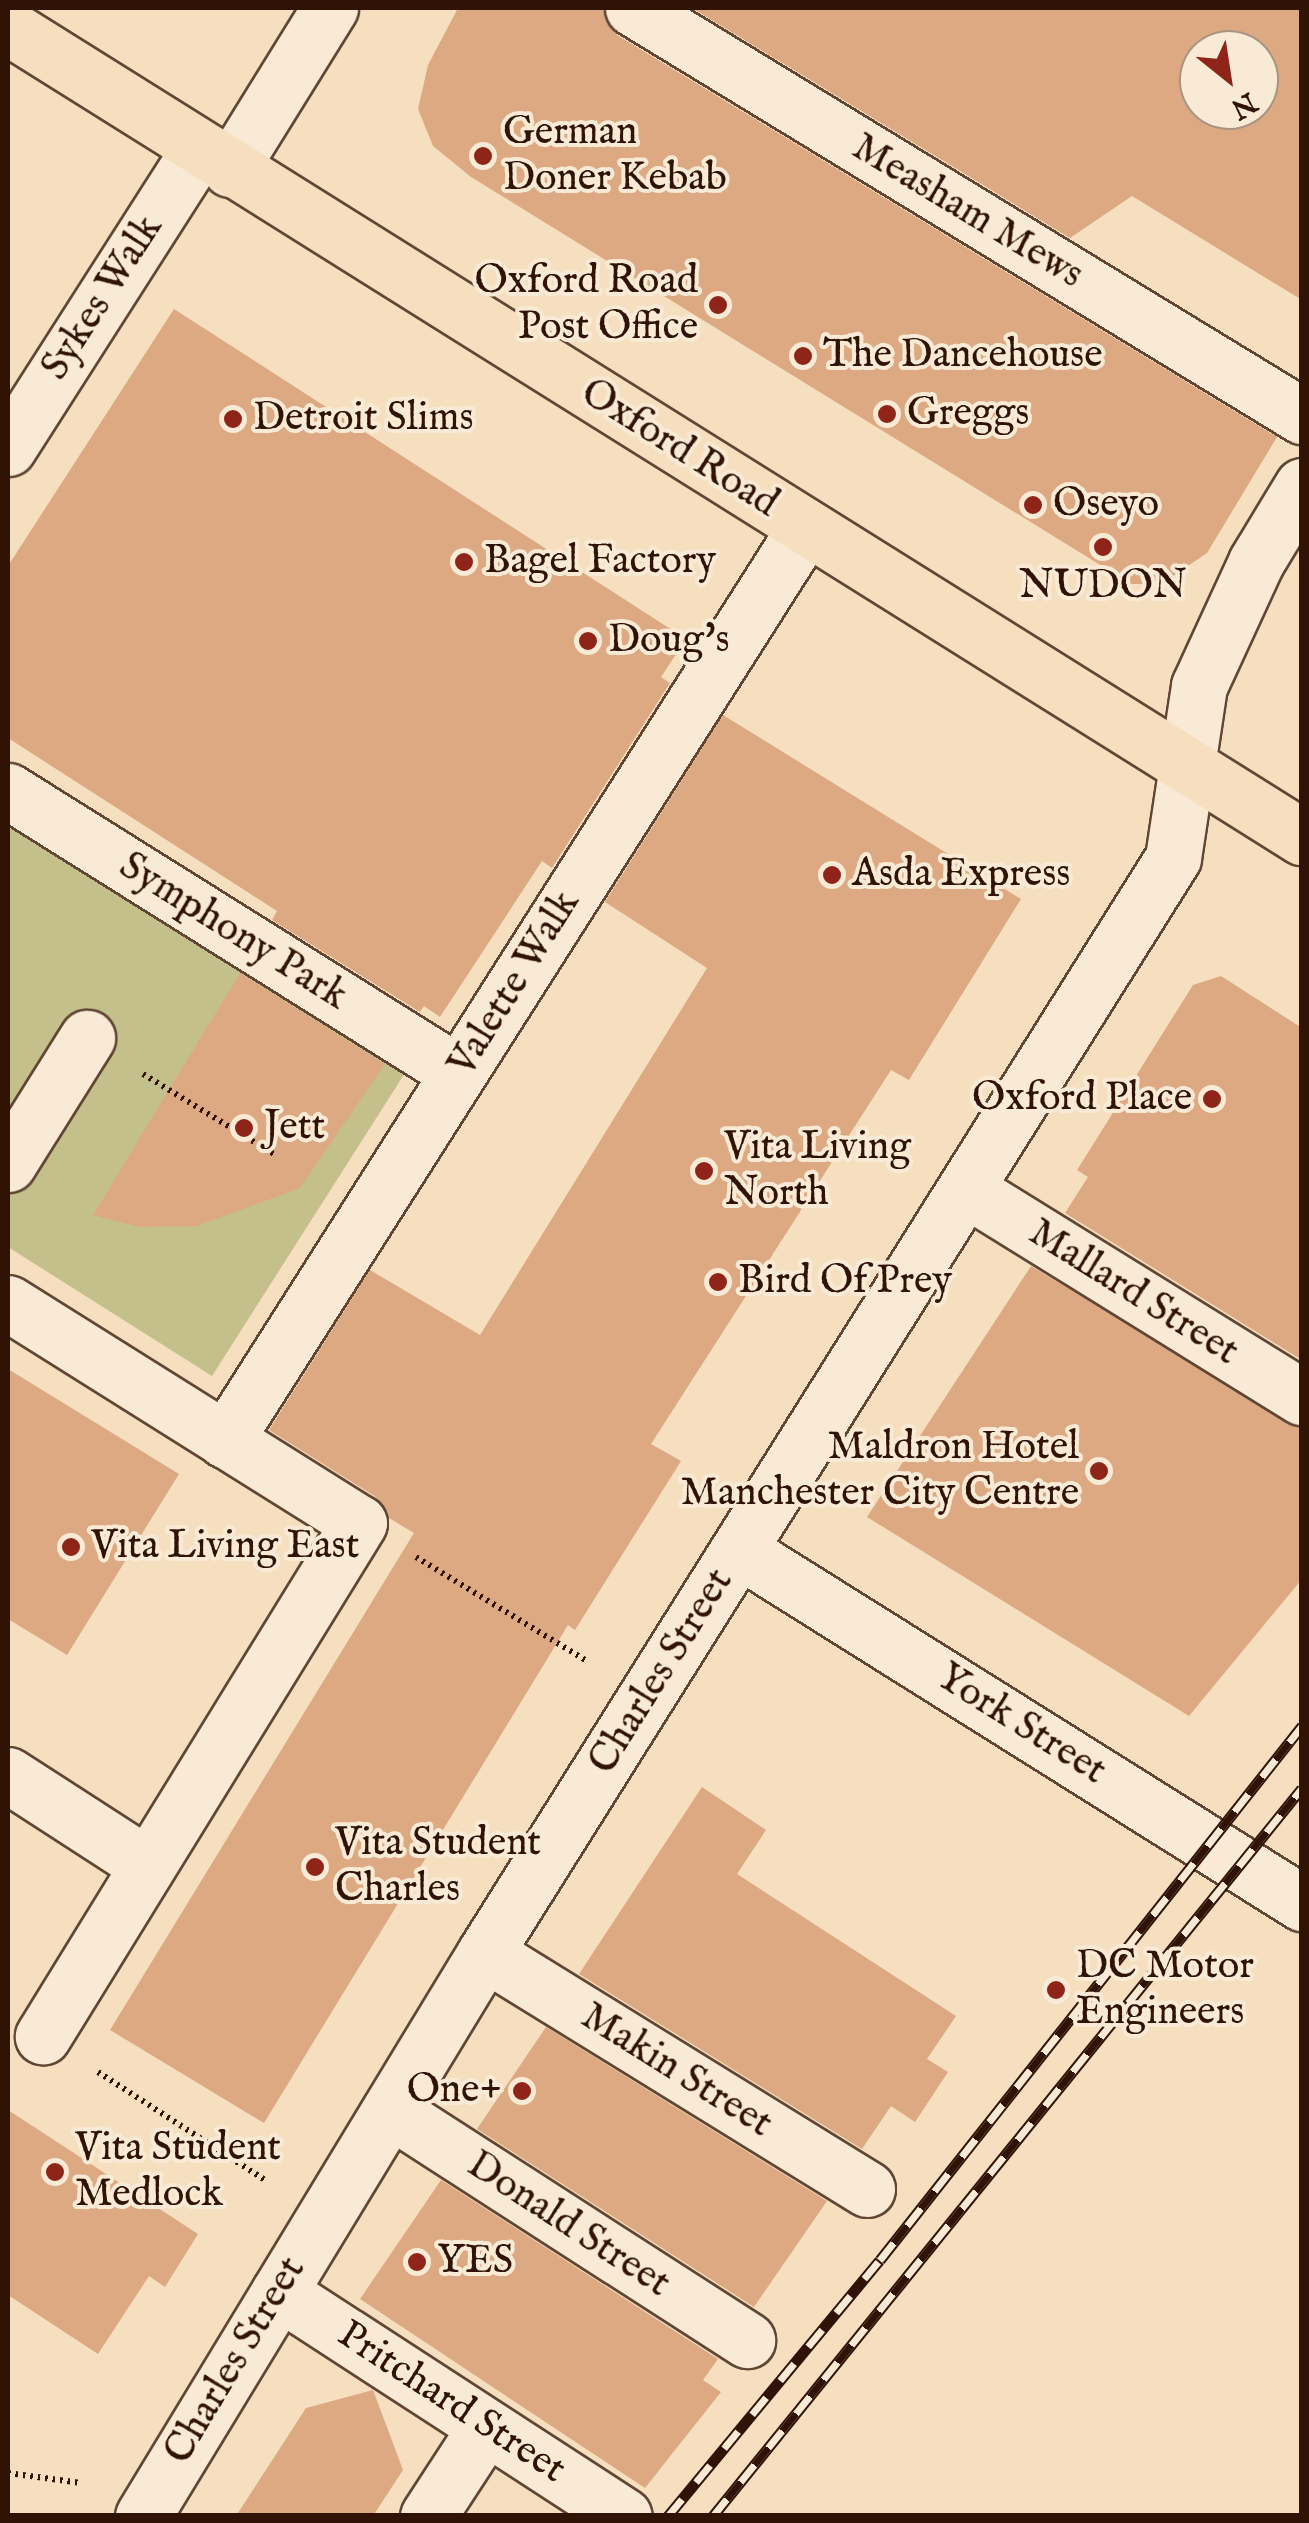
<!DOCTYPE html>
<html>
<head>
<meta charset="utf-8">
<style>
  body { margin:0 }
  #map { position:relative; width:1309px; height:2523px; overflow:hidden; background:#f5dfbf; font-family:"IM FELL English",serif }
  div>[style] { position:absolute }
  [style*='--x'] { left:calc(var(--x)*1px); top:calc(var(--y)*1px); width:calc(var(--w)*1px); rotate:calc(var(--a)*1deg) }
  .green>* { inset:0; background:#c4c08c }
  .building>* { inset:0; background:#dca983 }
  .path>* { height:6px; margin-top:-3px; transform-origin:0; background:repeating-linear-gradient(90deg,#301305 0 2.5px,transparent 0 7.5px) }
  .roads { filter:drop-shadow(2px 0 #614634) drop-shadow(-2px 0 #614634) drop-shadow(0 2px #614634) drop-shadow(0 -2px #614634) }
  .minor>* { height:55px; margin:-27.5px; padding:0 27.5px; transform-origin:27.5px; border-radius:27.5px; background:#f8ead5 }
  .major>* { height:55px; margin:-27.5px; padding:0 27.5px; transform-origin:27.5px; border-radius:27.5px; background:#f5dfbf }
  .rail>* { height:11px; margin-top:-5.5px; transform-origin:0; background:repeating-linear-gradient(90deg,#f8ead5 0 22px,#301305 0 44px); box-sizing:border-box; border-block:2px solid #301305 }
  .dots>* { width:28px; height:28px; translate:-50% -50%; box-sizing:border-box; border:5px solid #f8ead5; border-radius:50% }
  span { translate:-50% -50%; white-space:nowrap; text-align:center; line-height:1.15; -webkit-text-stroke:8px #f8ead5; paint-order:stroke }
  .poi-label { font-size:40px; color:#301305 }
  .left { translate:0 -50%; text-align:left }
  .right { translate:-100% -50%; text-align:right }
  .street-label { font-size:40px; color:#301305 }
  .frame { position:absolute; inset:0; border:10px solid #301305; pointer-events:none }
  .north { position:absolute; left:1179px; top:30px; width:100px; height:100px; box-sizing:border-box; background:#f8ead5; border:2px solid #a89482; border-radius:50%; rotate:150deg; font-size:28px; font-weight:700; line-height:40px; text-align:center; color:#301305 }
  .north::after { content:''; display:block; margin:auto; width:35px; height:45px; background:#8f2418; clip-path:polygon(50% 0,100% 100%,50% 72%,0 100%) }
</style>
</head>
<body>
<div id="map">
  <div class="green">
    <i style="clip-path:polygon(8px 821px,405px 1073px,212px 1376px,8px 1247px)"></i>
  </div>
  <div class="building">
    <i style="clip-path:polygon(458px 8px,602px 8px,617px 35px,1277px 437px,1207px 553px,1161px 584px,1131px 584px,471px 177px,433px 146px,418px 109px,428px 65px)"></i>
    <i style="clip-path:polygon(evenodd,692px 8px,1302px 8px,1302px 300px,1132px 196px,1070px 238px,692px 8px,1199px 50px,1259px 50px,1259px 110px,1199px 110px,1199px 50px)"></i>
    <i style="clip-path:polygon(174px 309px,686px 639px,661px 677px,670px 683px,552px 868px,542px 861px,440px 1017px,424px 1006px,420px 1012px,272px 920px,277px 911px,8px 738px,8px 566px)"></i>
    <i style="clip-path:polygon(723px 715px,1021px 899px,909px 1080px,891px 1070px,651px 1444px,681px 1461px,575px 1630px,568px 1625px,264px 2123px,110px 2030px,414px 1533px,389px 1518px,376px 1497px,269px 1430px,370px 1270px,480px 1335px,707px 968px,605px 902px)"></i>
    <i style="clip-path:polygon(240px 973px,385px 1064px,300px 1188px,197px 1226px,140px 1227px,93px 1215px)"></i>
    <i style="clip-path:polygon(1221px 976px,1302px 1028px,1302px 1360px,1065px 1213px,1088px 1177px,1077px 1170px,1193px 985px)"></i>
    <i style="clip-path:polygon(1031px 1266px,1302px 1428px,1302px 1579px,1189px 1716px,867px 1517px)"></i>
    <i style="clip-path:polygon(8px 1369px,179px 1474px,67px 1655px,8px 1619px)"></i>
    <i style="clip-path:polygon(702px 1787px,766px 1830px,737px 1874px,956px 2016px,927px 2059px,948px 2072px,915px 2122px,891px 2106px,862px 2149px,579px 1974px)"></i>
    <i style="clip-path:polygon(546px 2027px,827px 2201px,754px 2307px,477px 2129px)"></i>
    <i style="clip-path:polygon(8px 2110px,198px 2234px,165px 2287px,149px 2276px,98px 2354px,8px 2295px)"></i>
    <i style="clip-path:polygon(441px 2180px,718px 2359px,703px 2380px,721px 2392px,645px 2488px,360px 2299px)"></i>
    <i style="clip-path:polygon(373px 2390px,403px 2470px,373px 2516px,236px 2516px,306px 2408px)"></i>
  </div>
  <div class="path">
    <i style="--x:143;--y:1074;--w:153;--a:31.4"></i>
    <i style="--x:416;--y:1557;--w:202;--a:31.3"></i>
    <i style="--x:98;--y:2072;--w:202;--a:32.9"></i>
    <i style="--x:8;--y:2473;--w:74;--a:7.8"></i>
  </div>
  <div class="roads">
    <div class="minor">
      <i style="--x:633;--y:8;--w:784;--a:31.38"></i>
      <i style="--x:230;--y:169;--w:190;--a:-58.2"></i>
      <i style="--x:8;--y:448;--w:355;--a:-57.4"></i>
      <i style="--x:8;--y:791;--w:531;--a:32.07"></i>
      <i style="--x:8;--y:1164;--w:149;--a:-57.9"></i>
      <i style="--x:966;--y:1189;--w:395;--a:31.8"></i>
      <i style="--x:8;--y:1303;--w:414;--a:32.1"></i>
      <i style="--x:359;--y:1523;--w:603;--a:121.63"></i>
      <i style="--x:225;--y:1440;--w:1082;--a:-57.53"></i>
      <i style="--x:739;--y:1550;--w:665;--a:32.09"></i>
      <i style="--x:8;--y:1775;--w:166;--a:32.9"></i>
      <i style="--x:485;--y:1953;--w:449;--a:31.7"></i>
      <i style="--x:390;--y:2110;--w:425;--a:32.8"></i>
      <i style="--x:279;--y:2292;--w:411;--a:33"></i>
      <i style="--x:143;--y:2516;--w:659;--a:-58.72"></i>
      <i style="--x:485;--y:1953;--w:1293;--a:-57.86"></i>
      <i style="--x:1173;--y:858;--w:174;--a:-81.4"></i>
      <i style="--x:1199;--y:686;--w:136;--a:-65.3"></i>
      <i style="--x:1256;--y:562;--w:89;--a:-58.8"></i>
      <i style="--x:428;--y:2516;--w:106;--a:-56.9"></i>
    </div>
    <div class="major">
      <i style="--x:8;--y:27;--w:1527;--a:32.05"></i>
    </div>
  </div>
  <div class="rail">
    <i style="--x:668;--y:2516;--w:332;--a:-50.4"></i>
    <i style="--x:880;--y:2260;--w:681;--a:-51.68"></i>
    <i style="--x:713;--y:2516;--w:936;--a:-51.02"></i>
  </div>
  <div class="dots">
    <i style="left:483px;top:156px;background:#8f2418"></i>
    <i style="left:718px;top:305px;background:#8f2418"></i>
    <i style="left:803px;top:356px;background:#8f2418"></i>
    <i style="left:887px;top:414px;background:#8f2418"></i>
    <i style="left:233px;top:419px;background:#8f2418"></i>
    <i style="left:1033px;top:505px;background:#8f2418"></i>
    <i style="left:1103px;top:547px;background:#8f2418"></i>
    <i style="left:464px;top:562px;background:#8f2418"></i>
    <i style="left:588px;top:641px;background:#8f2418"></i>
    <i style="left:832px;top:875px;background:#8f2418"></i>
    <i style="left:1212px;top:1099px;background:#8f2418"></i>
    <i style="left:244px;top:1128px;background:#8f2418"></i>
    <i style="left:704px;top:1171px;background:#8f2418"></i>
    <i style="left:718px;top:1282px;background:#8f2418"></i>
    <i style="left:1099px;top:1471px;background:#8f2418"></i>
    <i style="left:71px;top:1547px;background:#8f2418"></i>
    <i style="left:315px;top:1867px;background:#8f2418"></i>
    <i style="left:1056px;top:1990px;background:#8f2418"></i>
    <i style="left:522px;top:2091px;background:#8f2418"></i>
    <i style="left:55px;top:2172px;background:#8f2418"></i>
    <i style="left:417px;top:2262px;background:#8f2418"></i>
  </div>
  <div class="poi-label">
    <span class="left" style="left:503px;top:156px">German<br>Doner Kebab</span>
    <span class="right" style="left:698px;top:305px">Oxford Road<br>Post Office</span>
    <span class="left" style="left:823px;top:356px">The Dancehouse</span>
    <span class="left" style="left:907px;top:414px">Greggs</span>
    <span class="left" style="left:253px;top:419px">Detroit Slims</span>
    <span class="left" style="left:1053px;top:505px">Oseyo</span>
    <span class="left" style="left:484px;top:562px">Bagel Factory</span>
    <span style="left:1103px;top:587px">NUDON</span>
    <span class="left" style="left:608px;top:641px">Doug's</span>
    <span class="left" style="left:852px;top:875px">Asda Express</span>
    <span class="right" style="left:1192px;top:1099px">Oxford Place</span>
    <span class="left" style="left:264px;top:1128px">Jett</span>
    <span class="left" style="left:724px;top:1171px">Vita Living<br>North</span>
    <span class="left" style="left:738px;top:1282px">Bird Of Prey</span>
    <span class="right" style="left:1079px;top:1471px">Maldron Hotel<br>Manchester City Centre</span>
    <span class="left" style="left:91px;top:1547px">Vita Living East</span>
    <span class="left" style="left:335px;top:1867px">Vita Student<br>Charles</span>
    <span class="left" style="left:1076px;top:1990px">DC Motor<br>Engineers</span>
    <span class="right" style="left:502px;top:2091px">One+</span>
    <span class="left" style="left:75px;top:2172px">Vita Student<br>Medlock</span>
    <span class="left" style="left:437px;top:2262px">YES</span>
  </div>
  <div class="street-label">
    <span style="left:967px;top:212px;rotate:31deg">Measham Mews</span>
    <span style="left:103px;top:298px;rotate:-57deg">Sykes Walk</span>
    <span style="left:679px;top:449px;rotate:32deg">Oxford Road</span>
    <span style="left:233px;top:932px;rotate:32deg">Symphony Park</span>
    <span style="left:515px;top:984px;rotate:-58deg">Valette Walk</span>
    <span style="left:1133px;top:1293px;rotate:32deg">Mallard Street</span>
    <span style="left:662px;top:1672px;rotate:-58deg">Charles Street</span>
    <span style="left:1021px;top:1725px;rotate:32deg">York Street</span>
    <span style="left:676px;top:2071px;rotate:32deg">Makin Street</span>
    <span style="left:568px;top:2225px;rotate:33deg">Donald Street</span>
    <span style="left:236px;top:2361px;rotate:-59deg">Charles Street</span>
    <span style="left:451px;top:2403px;rotate:33deg">Pritchard Street</span>
  </div>
  <div class="frame"></div>
  <div class="north">N</div>
</div>
</body>
</html>
